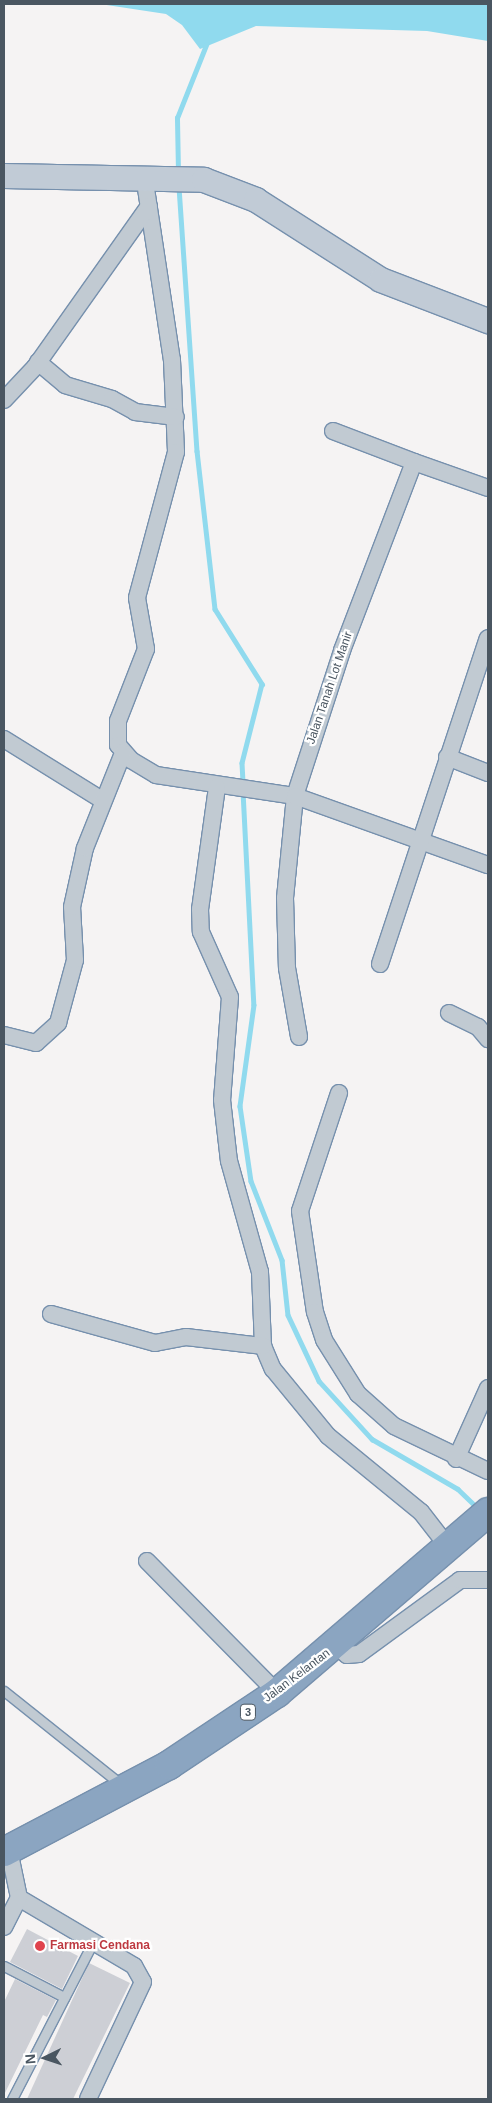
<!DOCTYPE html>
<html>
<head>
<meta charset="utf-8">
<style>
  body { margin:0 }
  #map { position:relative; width:492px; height:2103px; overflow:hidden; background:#f5f3f3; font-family:Helvetica,sans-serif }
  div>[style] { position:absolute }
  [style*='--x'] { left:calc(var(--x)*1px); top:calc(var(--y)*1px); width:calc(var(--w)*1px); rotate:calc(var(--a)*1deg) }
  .water>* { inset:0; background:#90daee }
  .stream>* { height:4.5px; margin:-2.25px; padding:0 2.25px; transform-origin:2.25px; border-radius:2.25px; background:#90daee }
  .building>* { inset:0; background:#cdcfd5 }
  .roads { filter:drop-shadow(1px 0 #7690ad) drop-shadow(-1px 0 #7690ad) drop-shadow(0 1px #7690ad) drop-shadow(0 -1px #7690ad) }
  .lane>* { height:9px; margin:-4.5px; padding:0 4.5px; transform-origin:4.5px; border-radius:4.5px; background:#c1cad2 }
  .street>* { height:16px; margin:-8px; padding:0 8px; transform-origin:8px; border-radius:8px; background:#c1cad2 }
  .secondary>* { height:24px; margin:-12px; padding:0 12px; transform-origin:12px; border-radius:12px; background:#c1cbd6 }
  .highway>* { height:28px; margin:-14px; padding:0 14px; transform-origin:14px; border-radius:14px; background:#8ba5c1 }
  .dots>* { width:14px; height:14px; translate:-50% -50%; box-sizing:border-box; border:2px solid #fff; border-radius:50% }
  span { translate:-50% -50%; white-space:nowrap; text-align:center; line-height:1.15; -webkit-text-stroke:4.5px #fff; paint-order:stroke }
  .shield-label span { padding:1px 4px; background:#fff; border:1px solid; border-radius:4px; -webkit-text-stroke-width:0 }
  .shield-label { font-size:11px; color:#4a5661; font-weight:700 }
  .street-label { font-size:12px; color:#4a5661 }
  .health-label { font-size:12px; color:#be3a42; font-weight:700 }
  .left { translate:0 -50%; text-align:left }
  .frame { position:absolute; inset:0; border:5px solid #4a5661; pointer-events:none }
  .north { position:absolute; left:20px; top:2033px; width:50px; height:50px; -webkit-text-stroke:4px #fff; paint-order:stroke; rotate:266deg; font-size:14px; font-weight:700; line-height:20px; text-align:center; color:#4a5661 }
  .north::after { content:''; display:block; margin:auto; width:18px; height:22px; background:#4a5661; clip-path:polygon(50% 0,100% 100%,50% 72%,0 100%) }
</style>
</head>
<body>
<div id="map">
  <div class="water">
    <i style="clip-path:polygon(100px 4px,488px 4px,488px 41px,427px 31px,256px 26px,200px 49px,182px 25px,166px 14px)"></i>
  </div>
  <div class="stream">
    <i style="--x:178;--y:172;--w:54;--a:-91.1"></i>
    <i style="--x:177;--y:118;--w:79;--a:-68.3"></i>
    <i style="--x:179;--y:187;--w:265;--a:86.1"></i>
    <i style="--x:197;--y:451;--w:159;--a:83.5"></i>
    <i style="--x:215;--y:609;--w:89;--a:57.9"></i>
    <i style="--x:262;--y:684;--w:81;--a:104.2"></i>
    <i style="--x:242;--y:763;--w:21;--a:87"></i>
    <i style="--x:243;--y:791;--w:214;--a:87.1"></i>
    <i style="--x:254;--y:1005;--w:102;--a:97.9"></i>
    <i style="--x:240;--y:1106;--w:76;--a:81.7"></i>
    <i style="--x:251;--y:1181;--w:85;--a:68.6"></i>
    <i style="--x:282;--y:1260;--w:55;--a:83.8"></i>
    <i style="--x:288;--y:1315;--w:73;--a:64.8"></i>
    <i style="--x:319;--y:1381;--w:79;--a:47.6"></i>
    <i style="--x:372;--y:1439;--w:99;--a:30.2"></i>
    <i style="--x:458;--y:1489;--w:28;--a:44"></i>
  </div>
  <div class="building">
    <i style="clip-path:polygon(27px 1929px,78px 1956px,62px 1989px,10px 1962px)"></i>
    <i style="clip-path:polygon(89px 1963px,130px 1983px,73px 2099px,27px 2099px)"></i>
    <i style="clip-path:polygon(15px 1979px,56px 2000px,47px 2017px,43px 2015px,4px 2095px,4px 2002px)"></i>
  </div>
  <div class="roads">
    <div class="lane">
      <i style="--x:4;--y:1691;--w:152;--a:38.6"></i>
      <i style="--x:4;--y:1966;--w:68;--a:27.3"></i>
      <i style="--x:12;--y:2099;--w:174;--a:-62.7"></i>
    </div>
    <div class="street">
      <i style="--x:145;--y:182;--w:180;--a:81.4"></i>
      <i style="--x:172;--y:360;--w:92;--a:87.5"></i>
      <i style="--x:176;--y:452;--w:151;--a:105"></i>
      <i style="--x:137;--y:598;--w:52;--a:80"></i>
      <i style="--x:146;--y:649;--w:77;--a:111.3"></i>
      <i style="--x:118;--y:721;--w:24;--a:90"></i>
      <i style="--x:118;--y:745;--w:20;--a:49"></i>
      <i style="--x:131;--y:760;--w:29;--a:31"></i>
      <i style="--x:156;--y:775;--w:141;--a:8.6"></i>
      <i style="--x:295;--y:796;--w:102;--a:95.6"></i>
      <i style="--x:285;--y:898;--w:70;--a:88.4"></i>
      <i style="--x:287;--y:968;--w:70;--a:80.1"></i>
      <i style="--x:38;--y:362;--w:35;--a:40"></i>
      <i style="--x:65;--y:385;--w:49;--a:16.6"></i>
      <i style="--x:112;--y:399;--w:26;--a:29"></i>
      <i style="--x:135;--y:412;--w:41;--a:7"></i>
      <i style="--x:4;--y:400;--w:45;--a:-46.8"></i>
      <i style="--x:35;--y:367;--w:197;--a:-54.7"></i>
      <i style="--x:333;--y:431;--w:87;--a:20.9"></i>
      <i style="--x:488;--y:488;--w:78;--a:-160.6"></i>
      <i style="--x:414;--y:462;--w:202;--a:110.9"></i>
      <i style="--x:342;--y:651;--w:152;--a:108"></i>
      <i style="--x:295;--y:796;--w:205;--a:19.7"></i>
      <i style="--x:4;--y:739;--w:115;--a:31.9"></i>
      <i style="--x:447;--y:757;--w:44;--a:21.3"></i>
      <i style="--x:217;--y:787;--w:123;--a:97.9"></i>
      <i style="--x:200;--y:909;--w:23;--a:88"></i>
      <i style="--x:201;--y:932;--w:71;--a:66"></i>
      <i style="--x:230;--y:997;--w:103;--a:94.4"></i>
      <i style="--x:222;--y:1100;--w:61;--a:83.5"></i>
      <i style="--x:229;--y:1161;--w:115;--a:74.4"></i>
      <i style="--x:260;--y:1272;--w:74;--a:87.7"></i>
      <i style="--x:263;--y:1346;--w:25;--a:67"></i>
      <i style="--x:273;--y:1369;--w:87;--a:50.6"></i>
      <i style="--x:328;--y:1436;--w:120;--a:39.3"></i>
      <i style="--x:421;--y:1512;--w:46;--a:52.1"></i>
      <i style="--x:380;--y:964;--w:343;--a:-71.7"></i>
      <i style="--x:449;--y:1013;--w:32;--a:26"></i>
      <i style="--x:478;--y:1027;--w:16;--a:50"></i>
      <i style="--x:4;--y:1035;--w:33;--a:14"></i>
      <i style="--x:36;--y:1043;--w:30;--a:-42"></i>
      <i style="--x:58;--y:1023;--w:65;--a:-74.9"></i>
      <i style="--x:75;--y:960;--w:53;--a:-93.2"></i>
      <i style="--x:72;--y:907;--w:60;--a:-77.6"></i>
      <i style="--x:85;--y:848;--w:102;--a:-68.2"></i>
      <i style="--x:339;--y:1093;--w:124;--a:108.3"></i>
      <i style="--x:300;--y:1211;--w:102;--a:81.6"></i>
      <i style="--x:315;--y:1312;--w:29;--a:72"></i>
      <i style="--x:324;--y:1340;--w:64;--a:57.8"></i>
      <i style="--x:358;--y:1394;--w:48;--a:41.6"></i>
      <i style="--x:394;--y:1426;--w:104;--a:25.6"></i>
      <i style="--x:51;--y:1314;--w:108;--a:15.6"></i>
      <i style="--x:155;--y:1343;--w:32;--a:-11"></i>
      <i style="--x:186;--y:1337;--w:78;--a:6.7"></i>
      <i style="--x:456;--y:1459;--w:78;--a:-65.7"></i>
      <i style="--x:147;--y:1561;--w:185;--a:45.4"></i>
      <i style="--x:337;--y:1646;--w:13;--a:42"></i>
      <i style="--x:347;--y:1655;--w:12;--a:-5"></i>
      <i style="--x:359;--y:1654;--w:125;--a:-36.2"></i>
      <i style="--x:460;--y:1580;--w:28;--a:0"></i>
      <i style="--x:9;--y:1850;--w:49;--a:78.2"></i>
      <i style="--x:19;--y:1898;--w:134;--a:30.6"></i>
      <i style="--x:134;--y:1966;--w:18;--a:61"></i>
      <i style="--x:143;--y:1982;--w:129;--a:115.2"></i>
      <i style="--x:4;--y:1927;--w:33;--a:-63"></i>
    </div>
    <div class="secondary">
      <i style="--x:4;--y:176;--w:200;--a:1.1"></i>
      <i style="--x:204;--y:180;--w:56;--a:21"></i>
      <i style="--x:256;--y:200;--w:148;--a:32.6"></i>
      <i style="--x:381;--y:280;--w:115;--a:21"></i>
    </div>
    <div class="highway">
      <i style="--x:4;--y:1852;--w:187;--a:-27.8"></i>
      <i style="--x:169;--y:1765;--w:130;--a:-33.7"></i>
      <i style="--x:277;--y:1693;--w:278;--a:-40.6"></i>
    </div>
  </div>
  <div class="dots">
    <i style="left:40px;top:1946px;background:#e0444e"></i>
  </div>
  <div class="shield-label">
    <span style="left:248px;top:1712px">3</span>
  </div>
  <div class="street-label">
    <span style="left:330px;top:688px;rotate:-71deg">Jalan Tanah Lot Manir</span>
    <span style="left:297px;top:1676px;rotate:-37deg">Jalan Kelantan</span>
  </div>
  <div class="health-label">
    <span class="left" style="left:50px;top:1946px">Farmasi Cendana</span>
  </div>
  <div class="frame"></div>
  <div class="north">N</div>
</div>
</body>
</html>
